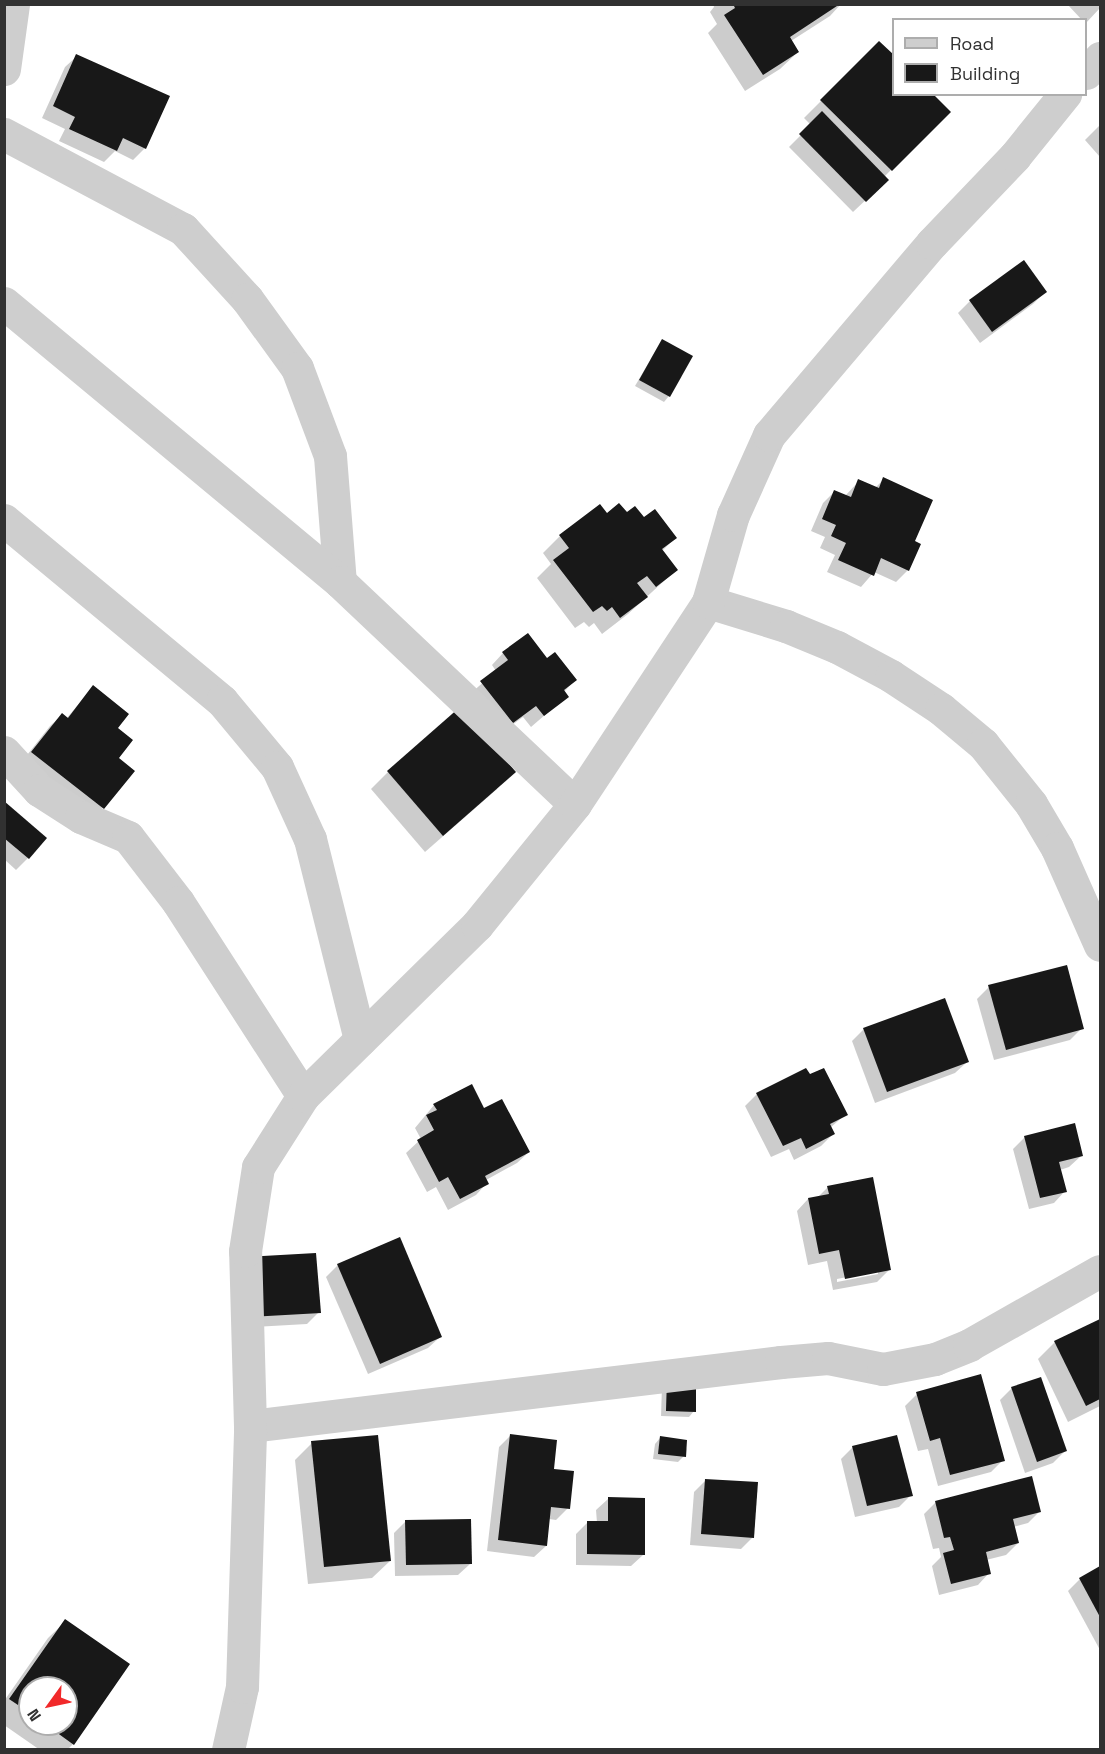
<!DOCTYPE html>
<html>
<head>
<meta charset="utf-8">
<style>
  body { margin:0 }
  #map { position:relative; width:1105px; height:1754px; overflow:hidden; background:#fff; font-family:"Space Grotesk",sans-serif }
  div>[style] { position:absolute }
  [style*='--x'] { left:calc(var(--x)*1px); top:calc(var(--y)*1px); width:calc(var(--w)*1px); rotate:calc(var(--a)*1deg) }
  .shadow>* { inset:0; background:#0003 }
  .building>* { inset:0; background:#181818 }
  .minor>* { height:33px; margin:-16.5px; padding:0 16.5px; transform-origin:16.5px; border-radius:16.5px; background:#cecece }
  span { translate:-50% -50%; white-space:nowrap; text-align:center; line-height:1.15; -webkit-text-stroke:6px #fff; paint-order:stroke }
  .frame { position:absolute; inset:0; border:6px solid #313131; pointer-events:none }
  .legend { position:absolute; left:892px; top:18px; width:195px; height:78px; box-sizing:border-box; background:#fff; border:2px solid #adadad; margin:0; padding:8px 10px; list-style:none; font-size:18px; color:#313131 }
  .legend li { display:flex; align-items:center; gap:12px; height:30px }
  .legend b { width:30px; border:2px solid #adadad }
  .north { position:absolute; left:18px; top:1676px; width:60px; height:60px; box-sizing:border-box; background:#fff; border:2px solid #adadad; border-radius:50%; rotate:237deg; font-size:16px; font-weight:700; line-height:24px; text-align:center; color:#313131 }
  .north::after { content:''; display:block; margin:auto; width:21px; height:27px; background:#f1292a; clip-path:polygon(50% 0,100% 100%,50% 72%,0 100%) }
</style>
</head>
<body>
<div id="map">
  <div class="shadow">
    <i style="clip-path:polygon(713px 4px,841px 4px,830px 16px,791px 41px,798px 52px,780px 69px,745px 91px,708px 33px,717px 24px,710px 12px,714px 7px)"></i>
    <i style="clip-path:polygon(1067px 4px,1100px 4px,1100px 8px,1086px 23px,1086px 20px,1082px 20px)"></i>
    <i style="clip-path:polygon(879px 43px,894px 94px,948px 112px,884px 177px,887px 180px,853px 212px,789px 147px,811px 125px,804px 118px)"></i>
    <i style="clip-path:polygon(77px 56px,145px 148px,133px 160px,115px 151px,104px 162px,59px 141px,65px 129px,42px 118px,65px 67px)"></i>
    <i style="clip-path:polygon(1100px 125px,1100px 157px,1085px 140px)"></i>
    <i style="clip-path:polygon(1024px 262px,1045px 292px,1033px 304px,980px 343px,958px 313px,970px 301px)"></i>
    <i style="clip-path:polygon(662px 340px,669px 396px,664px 402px,635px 386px)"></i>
    <i style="clip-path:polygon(884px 479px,913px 542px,908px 570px,896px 582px,874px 572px,861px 587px,827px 572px,835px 555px,820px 548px,825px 537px,811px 531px,823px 503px,835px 491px,845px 496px,859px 481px,875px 488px)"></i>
    <i style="clip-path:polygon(626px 514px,644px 519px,675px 538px,662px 551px,676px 570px,628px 614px,602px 634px,594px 623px,589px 627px,584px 622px,575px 628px,537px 578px,551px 564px,543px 553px,560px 536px,607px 515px)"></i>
    <i style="clip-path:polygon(503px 653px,547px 660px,575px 680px,564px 692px,567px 696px,531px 727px,523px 717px,500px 734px,470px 694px,496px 671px,492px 665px)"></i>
    <i style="clip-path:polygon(93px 687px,116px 728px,117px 759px,133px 771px,91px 820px,20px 764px,50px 726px,62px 715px,66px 719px)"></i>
    <i style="clip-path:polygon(388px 772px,497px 789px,425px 852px,371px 789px)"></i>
    <i style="clip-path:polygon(4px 803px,28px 858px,16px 870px,4px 859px)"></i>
    <i style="clip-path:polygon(989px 987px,1082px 1028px,1070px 1040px,994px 1060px,977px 999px)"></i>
    <i style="clip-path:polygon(864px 1029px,967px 1062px,955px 1073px,875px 1103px,852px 1041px)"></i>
    <i style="clip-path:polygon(757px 1094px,846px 1114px,830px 1128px,833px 1134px,821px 1146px,794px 1160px,789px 1149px,771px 1157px,745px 1106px)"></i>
    <i style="clip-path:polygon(434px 1105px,484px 1110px,529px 1152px,517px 1163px,486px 1180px,487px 1183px,476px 1195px,448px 1210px,436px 1187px,427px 1192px,406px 1153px,421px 1139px,415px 1128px)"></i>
    <i style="clip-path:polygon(1025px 1137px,1081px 1156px,1069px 1167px,1060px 1170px,1065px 1191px,1054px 1203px,1029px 1209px,1013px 1149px)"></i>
    <i style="clip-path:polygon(evenodd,828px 1187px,889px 1270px,877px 1282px,833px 1290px,827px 1261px,808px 1265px,797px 1211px,808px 1199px,818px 1197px,828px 1187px,878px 1271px,878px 1274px,837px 1282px,837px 1279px,878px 1271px)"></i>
    <i style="clip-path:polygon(314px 1254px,319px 1312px,307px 1324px,238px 1328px)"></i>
    <i style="clip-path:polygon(338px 1265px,440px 1337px,428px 1348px,368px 1374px,326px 1277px)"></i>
    <i style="clip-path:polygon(1100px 1320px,1100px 1406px,1068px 1422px,1038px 1359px,1055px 1342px)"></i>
    <i style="clip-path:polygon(662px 1386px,694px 1411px,689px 1417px,661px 1416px)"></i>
    <i style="clip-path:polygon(1012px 1388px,1065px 1451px,1053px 1463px,1025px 1473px,1000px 1400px)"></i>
    <i style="clip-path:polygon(917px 1394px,1003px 1460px,991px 1472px,938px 1486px,928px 1449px,918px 1451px,905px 1406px)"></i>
    <i style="clip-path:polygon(510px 1436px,552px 1470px,568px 1508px,556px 1520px,549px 1519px,546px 1546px,534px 1557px,487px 1551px,499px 1447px)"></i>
    <i style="clip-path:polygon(660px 1438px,684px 1456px,678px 1462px,653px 1459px,655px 1444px)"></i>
    <i style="clip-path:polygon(312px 1443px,390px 1561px,372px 1578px,308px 1584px,295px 1460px)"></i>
    <i style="clip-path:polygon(853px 1447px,911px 1495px,899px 1507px,855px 1517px,841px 1459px)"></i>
    <i style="clip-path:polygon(706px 1480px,753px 1537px,741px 1549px,690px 1545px,694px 1492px)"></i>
    <i style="clip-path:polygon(608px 1499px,643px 1555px,631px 1566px,576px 1565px,576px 1534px,588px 1522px,597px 1523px,596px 1510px)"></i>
    <i style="clip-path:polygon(936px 1502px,1039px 1512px,1028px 1523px,1013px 1527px,1018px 1543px,1006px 1555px,986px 1560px,989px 1573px,978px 1585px,939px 1595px,932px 1566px,941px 1557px,939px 1548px,933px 1549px,924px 1514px)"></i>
    <i style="clip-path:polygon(406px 1521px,470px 1564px,458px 1575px,395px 1576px,394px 1533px)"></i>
    <i style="clip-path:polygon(1100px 1568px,1100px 1650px,1068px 1591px,1080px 1579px)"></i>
    <i style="clip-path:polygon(evenodd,66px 1621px,73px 1744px,67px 1750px,40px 1750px,4px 1725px,4px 1701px,48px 1638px,66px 1621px,30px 1688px,66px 1688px,66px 1724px,30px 1724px,30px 1688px)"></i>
  </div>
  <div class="building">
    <i style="clip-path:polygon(733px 4px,840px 4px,790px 37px,799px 52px,763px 75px,724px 15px,735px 8px)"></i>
    <i style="clip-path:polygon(879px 41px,894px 55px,894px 94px,933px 94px,951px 112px,892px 171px,820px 100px)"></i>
    <i style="clip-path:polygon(76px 54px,170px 96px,146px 149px,123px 138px,117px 151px,69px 129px,75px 117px,53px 106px)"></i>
    <i style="clip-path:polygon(822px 111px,889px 180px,866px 202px,799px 134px)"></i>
    <i style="clip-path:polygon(1024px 260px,1047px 292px,992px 332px,969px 300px)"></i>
    <i style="clip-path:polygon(662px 339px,693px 356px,670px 397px,639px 380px)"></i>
    <i style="clip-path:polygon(883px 477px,933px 500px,915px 541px,921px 544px,909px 571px,881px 558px,874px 576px,838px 560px,846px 543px,831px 536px,836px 525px,822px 519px,834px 490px,851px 497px,858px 479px,879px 488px)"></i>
    <i style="clip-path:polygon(619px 503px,627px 512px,635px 506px,644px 517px,655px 509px,677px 538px,662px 549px,678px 570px,656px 587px,647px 576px,637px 583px,648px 597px,620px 618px,612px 607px,607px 611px,602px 606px,593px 612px,553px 560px,569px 548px,559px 535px,600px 504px,607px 513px)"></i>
    <i style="clip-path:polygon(528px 633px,547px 658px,555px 652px,577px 680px,564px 690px,569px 697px,544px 716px,536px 706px,513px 723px,480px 681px,508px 660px,502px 652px)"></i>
    <i style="clip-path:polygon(93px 685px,129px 714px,118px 728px,133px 740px,119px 758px,135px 771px,104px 809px,31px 752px,62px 713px,68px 718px)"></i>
    <i style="clip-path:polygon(460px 707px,516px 772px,443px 836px,387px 771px)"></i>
    <i style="clip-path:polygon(4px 801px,47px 838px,29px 859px,4px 838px)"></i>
    <i style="clip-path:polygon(1067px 965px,1084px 1029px,1006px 1050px,988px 985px)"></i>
    <i style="clip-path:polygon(945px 998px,969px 1062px,887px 1092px,863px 1028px)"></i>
    <i style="clip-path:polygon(806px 1068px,810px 1074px,824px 1068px,848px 1115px,830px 1124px,835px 1134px,806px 1149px,801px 1138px,783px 1146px,756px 1093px)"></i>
    <i style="clip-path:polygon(472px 1084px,484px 1108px,502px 1099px,530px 1152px,485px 1176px,489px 1184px,460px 1199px,448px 1177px,439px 1182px,417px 1140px,434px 1130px,426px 1115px,437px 1110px,433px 1104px)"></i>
    <i style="clip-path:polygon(1075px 1123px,1083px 1156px,1059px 1162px,1067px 1192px,1040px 1198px,1024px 1136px)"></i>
    <i style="clip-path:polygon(873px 1177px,891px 1270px,845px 1279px,839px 1250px,819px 1254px,808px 1198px,829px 1194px,827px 1186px)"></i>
    <i style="clip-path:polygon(400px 1237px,442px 1337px,380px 1364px,337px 1264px)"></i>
    <i style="clip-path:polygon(316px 1253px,321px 1313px,250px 1317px,245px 1257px)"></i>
    <i style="clip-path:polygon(1100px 1319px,1100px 1399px,1086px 1406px,1054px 1341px)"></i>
    <i style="clip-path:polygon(981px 1374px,1005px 1461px,950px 1475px,940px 1438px,930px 1441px,916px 1392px)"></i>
    <i style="clip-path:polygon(1041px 1377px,1067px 1451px,1037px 1462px,1011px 1387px)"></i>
    <i style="clip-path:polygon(667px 1378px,696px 1378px,696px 1412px,666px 1411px)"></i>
    <i style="clip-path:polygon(510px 1434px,557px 1440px,554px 1469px,574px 1471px,570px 1509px,551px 1507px,547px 1546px,498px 1540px)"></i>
    <i style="clip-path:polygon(378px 1435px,391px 1561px,324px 1567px,311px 1441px)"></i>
    <i style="clip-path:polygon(897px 1435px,913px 1496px,867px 1506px,852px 1446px)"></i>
    <i style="clip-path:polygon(660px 1436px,687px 1440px,686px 1457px,658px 1454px)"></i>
    <i style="clip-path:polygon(1032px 1476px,1041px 1512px,1013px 1519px,1019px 1543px,986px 1552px,991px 1574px,951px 1584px,943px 1553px,954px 1550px,950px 1537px,944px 1538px,935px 1501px)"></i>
    <i style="clip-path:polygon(705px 1479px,758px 1482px,754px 1538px,701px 1534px)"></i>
    <i style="clip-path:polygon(608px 1497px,645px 1498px,645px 1555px,587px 1554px,587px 1521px,608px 1521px)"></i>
    <i style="clip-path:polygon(471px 1519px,472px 1564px,406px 1565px,405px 1520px)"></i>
    <i style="clip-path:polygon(1100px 1566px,1100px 1617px,1079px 1578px)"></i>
    <i style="clip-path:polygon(65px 1619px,130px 1664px,74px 1745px,45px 1724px,66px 1724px,66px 1688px,30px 1688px,30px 1713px,9px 1699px)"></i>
  </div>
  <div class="minor">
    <i style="--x:4;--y:69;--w:66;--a:-82.1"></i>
    <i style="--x:1086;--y:73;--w:21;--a:-47"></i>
    <i style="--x:4;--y:134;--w:203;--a:28"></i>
    <i style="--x:183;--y:229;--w:95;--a:47.6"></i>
    <i style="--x:247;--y:299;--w:85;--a:54.1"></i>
    <i style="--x:297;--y:368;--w:94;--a:69.4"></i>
    <i style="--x:330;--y:456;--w:126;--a:85.5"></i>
    <i style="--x:4;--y:303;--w:437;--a:39.7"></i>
    <i style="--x:340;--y:582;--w:323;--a:43.4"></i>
    <i style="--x:4;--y:520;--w:283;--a:39.7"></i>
    <i style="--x:222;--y:701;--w:86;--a:50.2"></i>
    <i style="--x:277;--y:767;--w:79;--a:65.4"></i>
    <i style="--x:310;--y:839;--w:207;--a:76"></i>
    <i style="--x:708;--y:602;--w:82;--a:17.1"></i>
    <i style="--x:786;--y:626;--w:55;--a:22.4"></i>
    <i style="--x:837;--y:647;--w:61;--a:28.2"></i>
    <i style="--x:891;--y:676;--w:60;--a:33.4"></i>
    <i style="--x:941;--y:709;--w:55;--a:39.8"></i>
    <i style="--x:983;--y:744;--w:77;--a:51.3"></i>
    <i style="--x:1031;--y:804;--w:51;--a:59.4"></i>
    <i style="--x:1057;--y:848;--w:106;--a:66.1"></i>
    <i style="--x:4;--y:752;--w:52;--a:47.4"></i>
    <i style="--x:39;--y:790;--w:50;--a:32.7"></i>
    <i style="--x:81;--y:817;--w:51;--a:23.1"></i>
    <i style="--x:128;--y:837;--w:82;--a:52.4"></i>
    <i style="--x:178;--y:902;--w:231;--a:57.2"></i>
    <i style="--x:250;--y:1426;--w:535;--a:-6.87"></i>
    <i style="--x:781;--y:1362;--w:47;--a:-4.9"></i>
    <i style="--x:828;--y:1358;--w:56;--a:11.3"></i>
    <i style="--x:883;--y:1369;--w:53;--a:-10.9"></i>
    <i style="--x:935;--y:1359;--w:37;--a:-22"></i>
    <i style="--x:969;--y:1345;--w:150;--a:-29.5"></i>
    <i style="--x:228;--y:1750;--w:65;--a:-77.5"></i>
    <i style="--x:242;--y:1687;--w:261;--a:-88.2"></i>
    <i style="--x:250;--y:1426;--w:175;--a:-91.6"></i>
    <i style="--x:245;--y:1251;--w:85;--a:-81.2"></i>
    <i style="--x:258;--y:1167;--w:84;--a:-57.6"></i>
    <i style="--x:303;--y:1096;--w:244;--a:-44.5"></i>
    <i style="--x:477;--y:925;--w:156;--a:-51"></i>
    <i style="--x:575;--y:804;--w:242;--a:-56.6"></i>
    <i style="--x:708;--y:602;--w:91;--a:-74"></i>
    <i style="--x:733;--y:515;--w:88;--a:-65.8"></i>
    <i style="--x:769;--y:435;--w:252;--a:-49.7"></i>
    <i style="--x:932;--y:243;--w:120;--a:-46.3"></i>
    <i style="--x:1015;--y:156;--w:80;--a:-51.1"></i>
  </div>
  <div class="frame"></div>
  <ul class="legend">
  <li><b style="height:8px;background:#cecece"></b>Road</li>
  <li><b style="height:16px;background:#181818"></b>Building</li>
  </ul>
  <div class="north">N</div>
</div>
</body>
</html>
